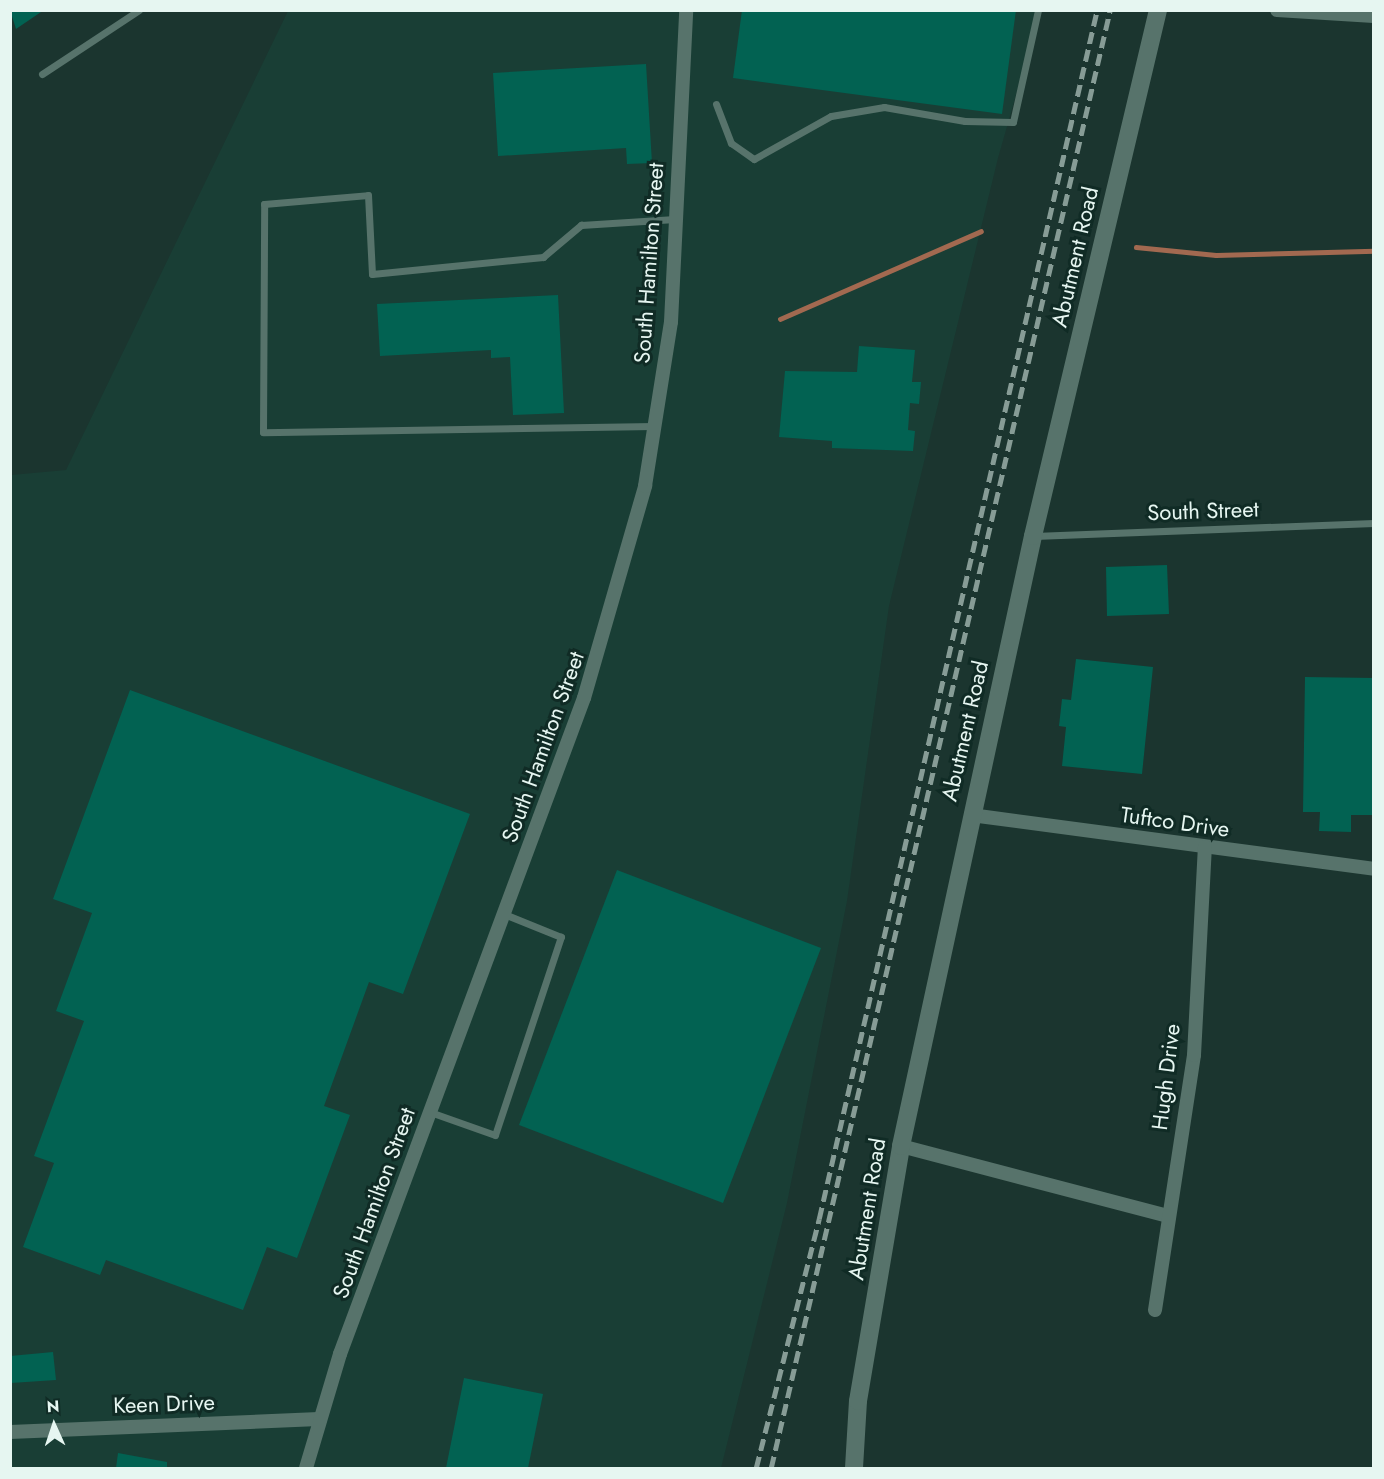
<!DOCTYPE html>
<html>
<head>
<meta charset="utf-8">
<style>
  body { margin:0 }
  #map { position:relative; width:1384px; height:1479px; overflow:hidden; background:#1b352f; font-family:Jost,sans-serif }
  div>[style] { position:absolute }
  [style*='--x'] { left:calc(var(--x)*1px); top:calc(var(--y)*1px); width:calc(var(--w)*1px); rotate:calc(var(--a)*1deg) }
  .built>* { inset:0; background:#193e35 }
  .stream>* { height:4.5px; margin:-2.25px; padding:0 2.25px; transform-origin:2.25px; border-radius:2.25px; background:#a26950 }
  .building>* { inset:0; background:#026252 }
  .service>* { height:7px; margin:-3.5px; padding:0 3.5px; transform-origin:3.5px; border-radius:3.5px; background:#57736b }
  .minor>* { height:14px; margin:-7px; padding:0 7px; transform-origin:7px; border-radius:7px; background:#57736b }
  .secondary>* { height:18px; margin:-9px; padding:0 9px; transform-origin:9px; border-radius:9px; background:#57736b }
  .rail>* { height:4.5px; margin-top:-2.25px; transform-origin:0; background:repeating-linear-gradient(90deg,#879c96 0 12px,transparent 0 18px) }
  span { translate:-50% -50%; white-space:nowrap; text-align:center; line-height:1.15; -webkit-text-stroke:6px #102b25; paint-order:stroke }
  .street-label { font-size:22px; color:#e6f6f1 }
  .frame { position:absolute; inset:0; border:12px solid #e6f6f1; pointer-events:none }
  .north { position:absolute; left:24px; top:1395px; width:60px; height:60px; -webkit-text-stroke:4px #102b25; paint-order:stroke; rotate:357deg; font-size:16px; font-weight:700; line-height:24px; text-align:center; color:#e6f6f1 }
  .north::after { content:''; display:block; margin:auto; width:21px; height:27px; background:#e6f6f1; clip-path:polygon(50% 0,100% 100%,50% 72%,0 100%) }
</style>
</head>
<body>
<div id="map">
  <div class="built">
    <i style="clip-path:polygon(288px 11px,1040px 11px,998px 158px,889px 606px,847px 901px,787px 1203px,721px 1468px,11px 1468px,11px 475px,66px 470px)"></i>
  </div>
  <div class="stream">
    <i style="--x:1136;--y:247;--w:80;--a:5.7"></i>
    <i style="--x:1216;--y:255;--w:158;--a:-1.5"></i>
    <i style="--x:780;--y:319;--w:219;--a:-23.6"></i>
  </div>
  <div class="building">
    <i style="clip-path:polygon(10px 10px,44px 10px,16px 29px)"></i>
    <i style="clip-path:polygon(742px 10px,1016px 10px,1002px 114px,733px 78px)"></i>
    <i style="clip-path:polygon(646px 64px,652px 163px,627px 164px,626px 148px,498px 156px,493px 73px)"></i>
    <i style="clip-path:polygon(558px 295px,564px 413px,513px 415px,510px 357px,491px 358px,491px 350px,380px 356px,377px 304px)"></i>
    <i style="clip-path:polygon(859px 346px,915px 350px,912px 382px,921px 382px,919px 404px,910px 403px,908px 430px,915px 431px,913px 451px,832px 448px,832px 441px,779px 437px,785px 371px,857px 372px)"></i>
    <i style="clip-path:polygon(1167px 565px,1169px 614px,1107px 616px,1106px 567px)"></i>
    <i style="clip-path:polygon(1076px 659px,1153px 667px,1142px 774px,1062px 766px,1066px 727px,1059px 726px,1062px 699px,1071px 700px)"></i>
    <i style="clip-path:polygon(1305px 677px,1374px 678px,1374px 815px,1351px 815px,1351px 832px,1319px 831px,1320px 812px,1303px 812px)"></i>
    <i style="clip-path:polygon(130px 690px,470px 814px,403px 994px,369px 982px,324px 1106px,350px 1115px,297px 1258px,267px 1247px,243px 1310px,106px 1260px,100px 1275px,23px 1247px,54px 1163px,34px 1156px,84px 1021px,56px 1011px,92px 913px,53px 899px)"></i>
    <i style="clip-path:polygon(617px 870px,821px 948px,723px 1203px,519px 1125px)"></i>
    <i style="clip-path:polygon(53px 1352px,56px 1380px,11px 1383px,10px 1356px)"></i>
    <i style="clip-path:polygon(464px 1378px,543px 1394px,528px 1468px,446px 1468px)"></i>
    <i style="clip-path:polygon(118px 1453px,167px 1462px,167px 1468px,116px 1468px)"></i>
  </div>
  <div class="service">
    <i style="--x:42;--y:74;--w:116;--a:-33.4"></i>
    <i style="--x:716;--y:104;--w:42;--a:69"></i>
    <i style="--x:731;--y:143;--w:28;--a:35"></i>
    <i style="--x:754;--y:159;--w:88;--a:-29.2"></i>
    <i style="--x:831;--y:116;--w:54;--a:-9.6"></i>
    <i style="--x:884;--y:107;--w:82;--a:9.8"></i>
    <i style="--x:965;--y:121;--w:48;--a:1.2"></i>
    <i style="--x:1013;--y:122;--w:115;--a:-77.4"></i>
    <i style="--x:654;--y:426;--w:391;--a:179.1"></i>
    <i style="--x:263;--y:432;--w:228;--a:-89.7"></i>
    <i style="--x:264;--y:204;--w:104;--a:-4.9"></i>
    <i style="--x:368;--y:195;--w:79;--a:87.1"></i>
    <i style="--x:372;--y:274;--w:172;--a:-5.7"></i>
    <i style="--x:543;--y:257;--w:50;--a:-40.1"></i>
    <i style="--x:581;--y:225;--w:94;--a:-3.7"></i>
    <i style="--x:1034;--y:536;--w:340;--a:-2.2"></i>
    <i style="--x:430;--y:1112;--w:69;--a:19.5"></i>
    <i style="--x:495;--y:1135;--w:209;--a:-71.6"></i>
    <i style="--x:561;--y:937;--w:61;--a:-158"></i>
  </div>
  <div class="minor">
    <i style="--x:1277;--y:10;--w:97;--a:3.5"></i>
    <i style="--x:971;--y:815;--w:407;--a:7.6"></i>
    <i style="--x:901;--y:1146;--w:276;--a:14.7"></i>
    <i style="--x:1155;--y:1310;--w:258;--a:-81.3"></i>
    <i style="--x:1194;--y:1055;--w:208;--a:-87"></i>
    <i style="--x:10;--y:1432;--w:309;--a:-2.4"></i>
    <i style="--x:306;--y:1468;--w:119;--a:-73.4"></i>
    <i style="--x:340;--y:1354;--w:700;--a:-69.6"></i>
    <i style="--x:584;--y:698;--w:221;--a:-73.9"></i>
    <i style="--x:645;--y:486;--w:166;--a:-81"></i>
    <i style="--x:671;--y:322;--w:312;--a:-87.2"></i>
  </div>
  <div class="secondary">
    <i style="--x:854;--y:1468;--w:67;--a:-86.6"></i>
    <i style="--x:858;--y:1401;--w:259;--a:-80.4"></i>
    <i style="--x:901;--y:1146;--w:624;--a:-77.79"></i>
    <i style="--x:1033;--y:536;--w:541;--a:-76.63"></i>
  </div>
  <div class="rail">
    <i style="--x:756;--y:1468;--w:257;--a:-75.8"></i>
    <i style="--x:819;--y:1219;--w:1241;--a:-77.05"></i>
    <i style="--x:771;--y:1468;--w:1497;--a:-76.91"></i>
  </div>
  <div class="street-label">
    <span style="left:1075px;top:257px;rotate:-77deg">Abutment Road</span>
    <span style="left:649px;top:263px;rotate:-86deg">South Hamilton Street</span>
    <span style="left:1203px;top:511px;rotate:-2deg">South Street</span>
    <span style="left:965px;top:731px;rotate:-77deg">Abutment Road</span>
    <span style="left:543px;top:747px;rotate:-70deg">South Hamilton Street</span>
    <span style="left:1175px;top:822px;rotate:8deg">Tuftco Drive</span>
    <span style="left:1166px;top:1077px;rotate:-83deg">Hugh Drive</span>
    <span style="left:374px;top:1203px;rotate:-70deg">South Hamilton Street</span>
    <span style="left:867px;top:1209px;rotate:-81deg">Abutment Road</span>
    <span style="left:164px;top:1404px;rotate:-2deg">Keen Drive</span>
  </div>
  <div class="frame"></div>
  <div class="north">N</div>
</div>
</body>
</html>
